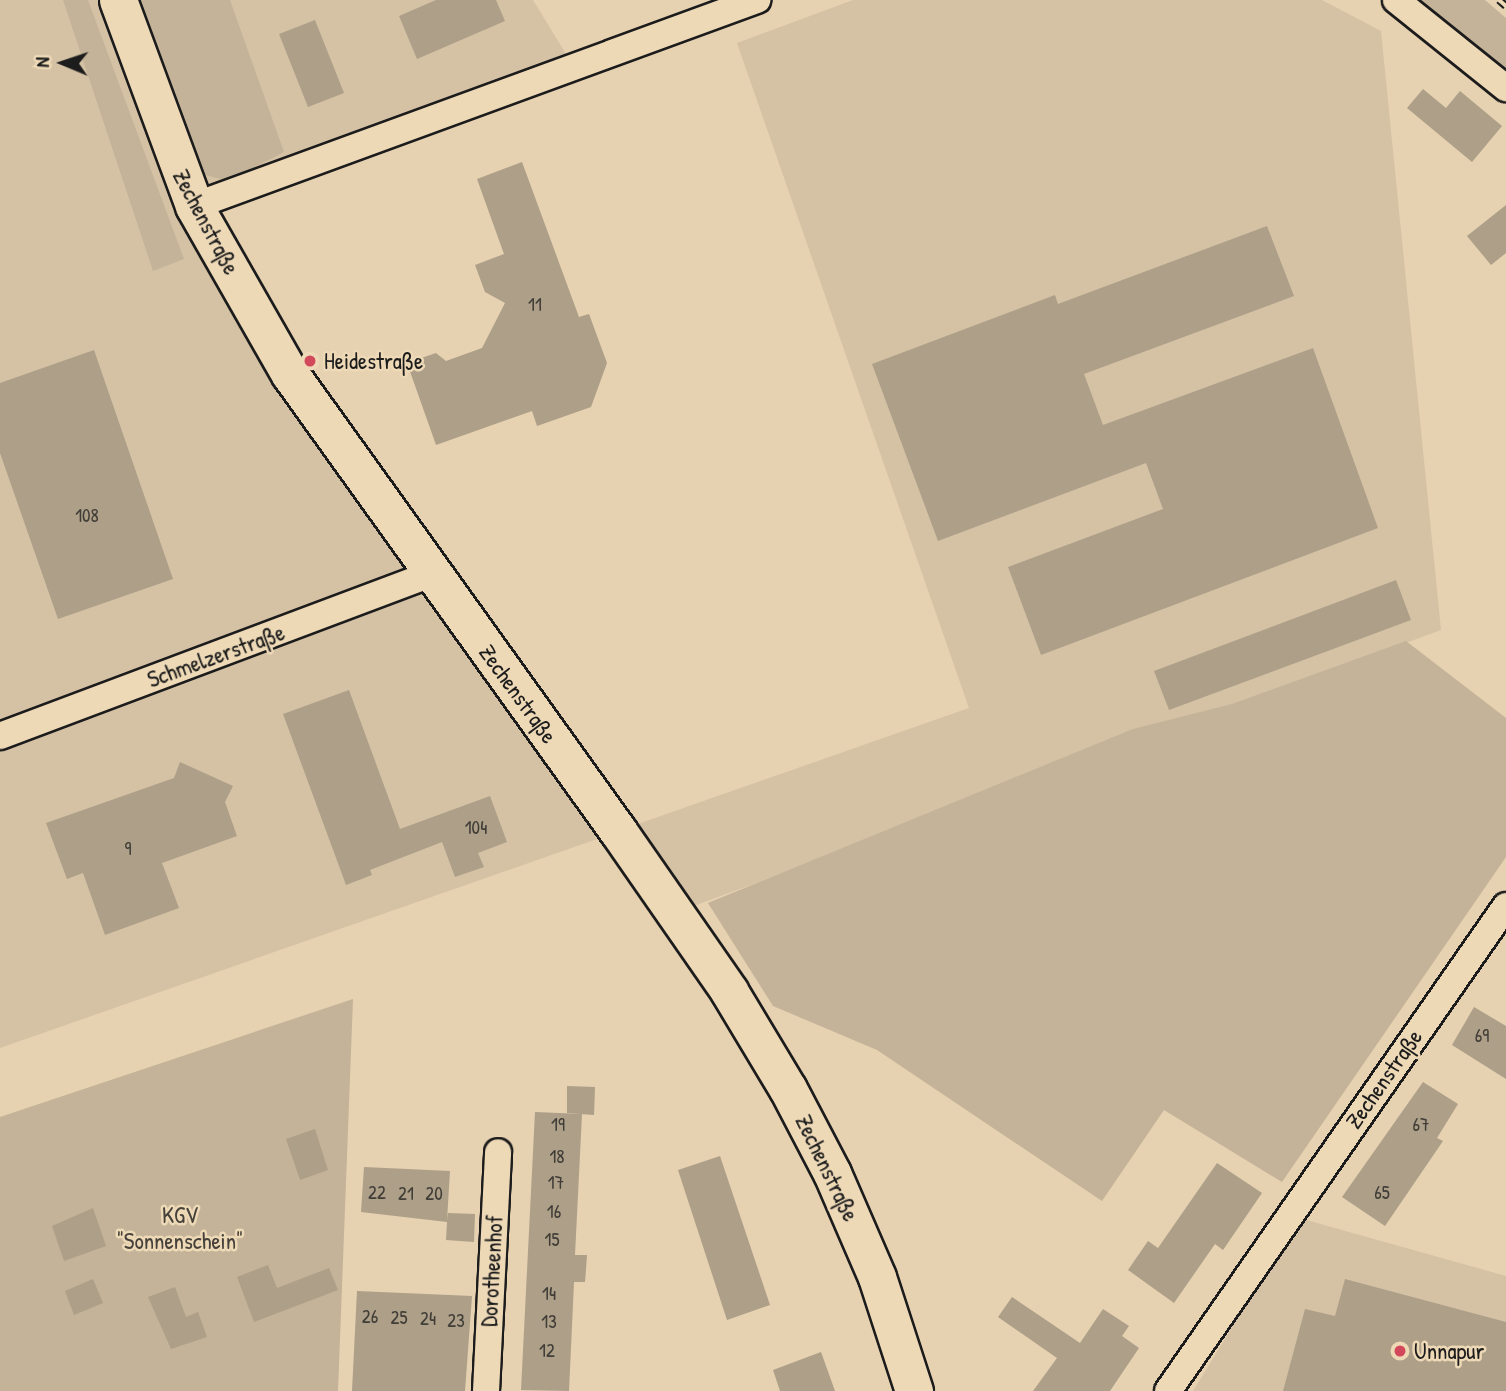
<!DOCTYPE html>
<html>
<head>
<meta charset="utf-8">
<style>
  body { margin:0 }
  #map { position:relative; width:1506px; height:1391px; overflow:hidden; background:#e6d1b1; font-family:"Patrick Hand",sans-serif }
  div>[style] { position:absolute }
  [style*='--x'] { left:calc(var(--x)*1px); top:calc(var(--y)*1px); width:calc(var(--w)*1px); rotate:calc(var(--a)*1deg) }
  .built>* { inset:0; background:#d5c2a5 }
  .green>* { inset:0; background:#c4b398 }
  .building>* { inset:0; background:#ad9f88 }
  .roads { filter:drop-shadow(2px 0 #1c1c1c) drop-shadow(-2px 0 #1c1c1c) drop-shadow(0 2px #1c1c1c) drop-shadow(0 -2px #1c1c1c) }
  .street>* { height:26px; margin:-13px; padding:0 13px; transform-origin:13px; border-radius:13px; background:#eed9b7 }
  .secondary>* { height:37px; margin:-18.5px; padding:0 18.5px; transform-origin:18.5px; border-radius:18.5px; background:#eed9b7 }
  .rail>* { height:8px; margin-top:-4px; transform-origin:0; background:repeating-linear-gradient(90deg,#eed9b7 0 16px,#1c1c1c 0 32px); box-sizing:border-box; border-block:2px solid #1c1c1c }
  .dots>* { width:19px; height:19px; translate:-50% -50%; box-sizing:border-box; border:4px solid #eed9b7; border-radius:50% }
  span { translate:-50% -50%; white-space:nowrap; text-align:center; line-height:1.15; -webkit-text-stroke:5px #eed9b7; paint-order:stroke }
  .number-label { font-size:19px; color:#403d37 }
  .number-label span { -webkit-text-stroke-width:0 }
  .street-label { font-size:23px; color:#1c1c1c }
  .poi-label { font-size:23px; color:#1c1c1c }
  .left { translate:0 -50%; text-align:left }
  .park-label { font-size:23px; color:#46423b }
  .north { position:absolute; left:28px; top:28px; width:70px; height:70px; -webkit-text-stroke:5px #eed9b7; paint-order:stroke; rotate:272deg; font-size:19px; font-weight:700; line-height:28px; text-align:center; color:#1c1c1c }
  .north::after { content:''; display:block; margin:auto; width:24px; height:32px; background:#1c1c1c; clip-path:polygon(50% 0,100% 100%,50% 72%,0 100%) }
</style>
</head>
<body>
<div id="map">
  <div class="built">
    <i style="clip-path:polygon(0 0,533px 0,574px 67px,195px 206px,618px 831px,969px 708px,737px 43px,853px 0,1322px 0,1381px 31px,1441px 630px,672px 914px,617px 832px,0 1048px)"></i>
    <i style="clip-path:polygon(1299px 1218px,1506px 1276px,1506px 1391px,1193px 1391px)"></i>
  </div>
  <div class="green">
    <i style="clip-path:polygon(63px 0,88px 0,184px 259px,153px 271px)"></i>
    <i style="clip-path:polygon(138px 0,230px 0,284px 152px,228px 181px,198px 173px)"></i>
    <i style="clip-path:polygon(1396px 0,1485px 0,1506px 18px,1506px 88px)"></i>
    <i style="clip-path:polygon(1406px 641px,1506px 718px,1506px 857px,1282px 1182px,1164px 1110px,1102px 1201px,877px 1050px,773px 1006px,708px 903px,1133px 729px,1232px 704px)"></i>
    <i style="clip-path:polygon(353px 999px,338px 1391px,0 1391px,0 1117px)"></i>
  </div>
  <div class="building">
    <i style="clip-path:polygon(436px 0,496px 0,505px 21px,417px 59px,399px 16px)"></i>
    <i style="clip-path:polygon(315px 20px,344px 93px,308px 107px,279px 34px)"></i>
    <i style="clip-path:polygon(1423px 89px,1446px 108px,1460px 91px,1502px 126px,1472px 162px,1407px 108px)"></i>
    <i style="clip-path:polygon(522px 162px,579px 317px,589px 314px,607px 363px,591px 407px,537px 426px,532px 411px,436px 445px,407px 363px,436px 353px,446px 361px,482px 348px,505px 303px,485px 292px,475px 265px,504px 254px,477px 179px)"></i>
    <i style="clip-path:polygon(1506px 205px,1506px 253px,1491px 265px,1467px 236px)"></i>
    <i style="clip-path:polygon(1267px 226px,1294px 296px,1084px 374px,1103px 425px,1313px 348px,1378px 528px,1041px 655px,1008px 567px,1163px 509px,1146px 463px,938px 541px,872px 364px,1055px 295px,1058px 304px)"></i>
    <i style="clip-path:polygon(94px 350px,173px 579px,58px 619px,0 453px,0 383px)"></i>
    <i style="clip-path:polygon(1396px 580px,1411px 620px,1169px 710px,1154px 671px)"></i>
    <i style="clip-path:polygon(349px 690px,400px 829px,490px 796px,507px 842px,478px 853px,484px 867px,455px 877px,442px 842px,370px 870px,372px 875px,346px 885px,283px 714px)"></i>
    <i style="clip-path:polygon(180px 762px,233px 786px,225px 802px,237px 836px,162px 863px,179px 908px,105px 935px,83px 873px,67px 879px,46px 823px,174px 778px)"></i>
    <i style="clip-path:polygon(1474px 1007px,1506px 1026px,1506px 1079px,1452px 1045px)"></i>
    <i style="clip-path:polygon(1423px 1082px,1458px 1104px,1437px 1138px,1443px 1141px,1385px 1226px,1342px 1197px)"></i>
    <i style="clip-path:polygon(567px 1086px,595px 1087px,594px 1115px,567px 1113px)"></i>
    <i style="clip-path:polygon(535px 1112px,582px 1114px,575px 1255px,587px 1255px,586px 1269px,585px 1282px,574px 1282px,569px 1391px,521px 1390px)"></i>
    <i style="clip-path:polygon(315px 1129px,328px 1170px,300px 1180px,286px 1139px)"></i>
    <i style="clip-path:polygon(720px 1156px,770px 1305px,727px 1320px,678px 1170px)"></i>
    <i style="clip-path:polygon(1217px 1163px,1262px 1193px,1223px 1250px,1215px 1244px,1174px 1303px,1128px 1270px,1148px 1241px,1158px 1248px)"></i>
    <i style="clip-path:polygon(364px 1167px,450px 1171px,447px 1221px,448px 1213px,475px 1214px,474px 1242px,446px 1240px,447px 1222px,361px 1212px)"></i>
    <i style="clip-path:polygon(93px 1208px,106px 1246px,64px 1261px,52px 1226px)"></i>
    <i style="clip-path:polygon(268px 1265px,277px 1288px,329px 1268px,338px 1290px,254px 1322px,237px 1277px)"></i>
    <i style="clip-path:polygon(93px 1279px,103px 1303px,74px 1315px,65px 1291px)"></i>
    <i style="clip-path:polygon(1345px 1279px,1506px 1322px,1506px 1391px,1283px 1391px,1305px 1309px,1335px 1316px)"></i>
    <i style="clip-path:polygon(175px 1287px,186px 1317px,198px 1312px,207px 1337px,171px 1349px,148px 1297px)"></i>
    <i style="clip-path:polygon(357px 1291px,472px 1296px,465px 1391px,352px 1391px)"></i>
    <i style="clip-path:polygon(1012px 1297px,1080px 1343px,1103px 1309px,1129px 1326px,1122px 1336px,1139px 1348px,1110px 1391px,1033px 1391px,1057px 1358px,998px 1317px)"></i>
    <i style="clip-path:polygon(821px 1352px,835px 1391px,780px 1391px,773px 1370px)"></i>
  </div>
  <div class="roads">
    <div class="street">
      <i style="--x:1396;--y:0;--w:141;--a:38.7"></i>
      <i style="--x:194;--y:206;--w:600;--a:-20.1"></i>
      <i style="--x:0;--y:736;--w:460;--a:-20.6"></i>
      <i style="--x:486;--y:1391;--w:239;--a:-87.1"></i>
      <i style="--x:1168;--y:1391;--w:591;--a:-55.13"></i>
    </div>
    <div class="secondary">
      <i style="--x:118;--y:0;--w:220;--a:69.7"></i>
      <i style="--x:194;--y:206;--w:193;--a:60.3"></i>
      <i style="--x:290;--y:374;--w:563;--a:54.33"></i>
      <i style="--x:618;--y:831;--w:195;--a:55.2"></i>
      <i style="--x:729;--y:991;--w:114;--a:59"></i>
      <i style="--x:788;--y:1089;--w:95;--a:62.4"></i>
      <i style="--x:832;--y:1173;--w:113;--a:66.6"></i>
      <i style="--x:877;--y:1277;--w:120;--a:72"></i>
    </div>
  </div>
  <div class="rail">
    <i style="--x:1499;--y:0;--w:9;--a:41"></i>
  </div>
  <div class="dots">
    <i style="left:310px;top:361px;background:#d1495b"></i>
    <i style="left:1400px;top:1351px;background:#d1495b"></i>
  </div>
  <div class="number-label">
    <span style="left:535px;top:305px">11</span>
    <span style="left:87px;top:516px">108</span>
    <span style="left:476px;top:828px">104</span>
    <span style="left:128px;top:849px">9</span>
    <span style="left:1482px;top:1036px">69</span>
    <span style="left:558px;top:1125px">19</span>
    <span style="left:1421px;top:1125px">67</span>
    <span style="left:557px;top:1157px">18</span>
    <span style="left:556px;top:1183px">17</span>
    <span style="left:377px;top:1193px">22</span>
    <span style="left:1382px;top:1193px">65</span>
    <span style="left:406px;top:1194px">21</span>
    <span style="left:434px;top:1194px">20</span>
    <span style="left:554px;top:1212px">16</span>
    <span style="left:552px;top:1240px">15</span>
    <span style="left:549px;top:1294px">14</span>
    <span style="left:370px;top:1317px">26</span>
    <span style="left:399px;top:1318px">25</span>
    <span style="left:428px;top:1319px">24</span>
    <span style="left:456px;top:1321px">23</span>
    <span style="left:549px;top:1322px">13</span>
    <span style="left:547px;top:1351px">12</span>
  </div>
  <div class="street-label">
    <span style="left:206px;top:222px;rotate:62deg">Zechenstraße</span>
    <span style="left:216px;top:656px;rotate:-20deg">Schmelzerstraße</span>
    <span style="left:518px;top:694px;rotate:54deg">Zechenstraße</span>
    <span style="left:1384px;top:1079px;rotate:-55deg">Zechenstraße</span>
    <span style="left:827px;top:1168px;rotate:64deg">Zechenstraße</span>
    <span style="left:492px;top:1271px;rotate:-87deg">Dorotheenhof</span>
  </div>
  <div class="poi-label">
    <span class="left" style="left:324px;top:361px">Heidestraße</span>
    <span class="left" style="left:1414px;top:1351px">Unnapur</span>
  </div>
  <div class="park-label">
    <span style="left:180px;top:1228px">KGV<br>"Sonnenschein"</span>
  </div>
  <div class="north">N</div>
</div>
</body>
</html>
